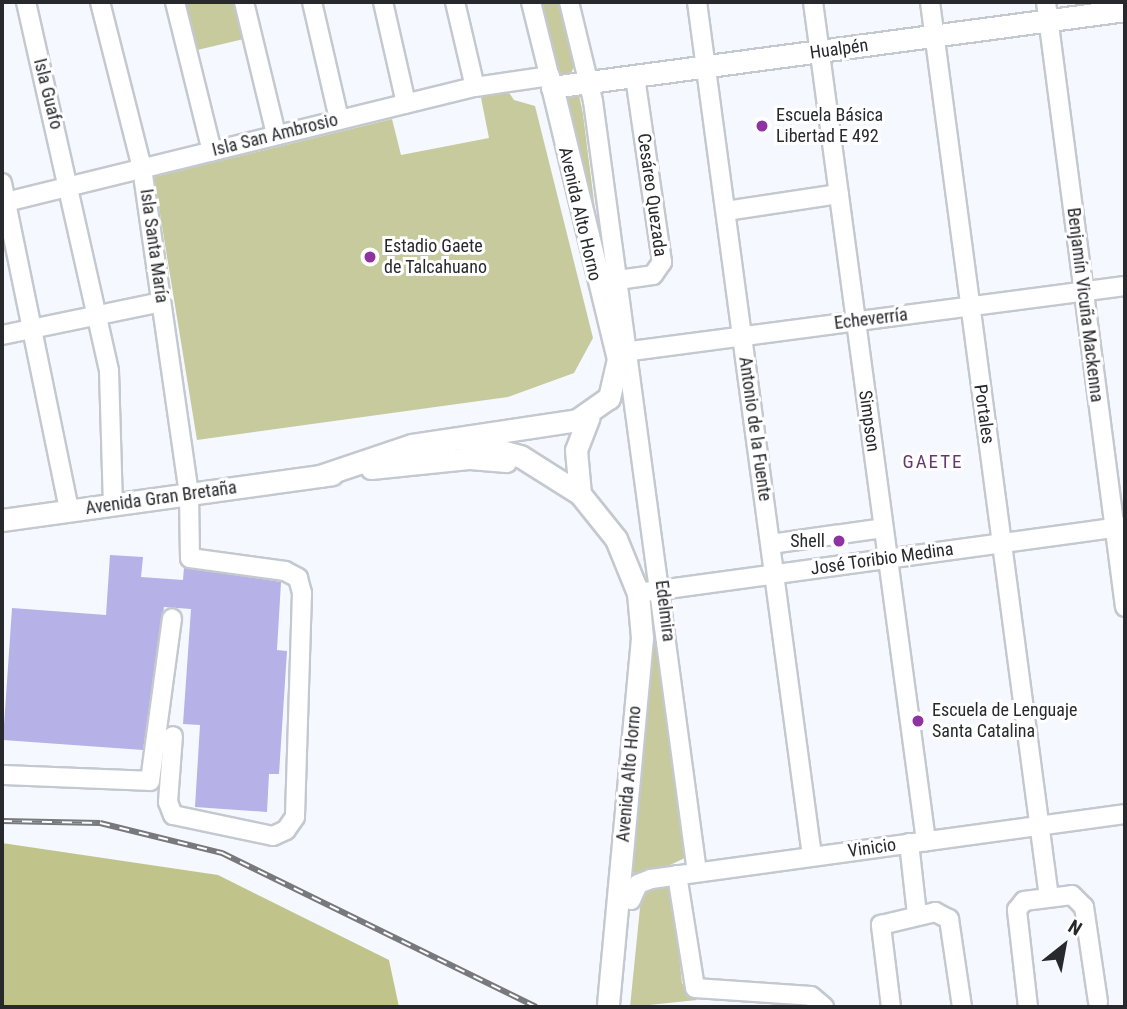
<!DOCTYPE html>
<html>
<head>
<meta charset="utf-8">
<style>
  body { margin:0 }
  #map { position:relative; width:1127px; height:1009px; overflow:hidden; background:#f5f8ff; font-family:"Roboto Condensed",sans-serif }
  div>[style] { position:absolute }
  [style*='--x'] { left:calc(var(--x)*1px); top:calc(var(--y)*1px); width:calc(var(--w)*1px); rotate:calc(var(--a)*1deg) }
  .green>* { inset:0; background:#c7ca9c }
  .forest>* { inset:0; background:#c0c48a }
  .building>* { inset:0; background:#b6b1e7 }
  .roads { filter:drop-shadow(2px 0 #c4c8cf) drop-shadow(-2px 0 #c4c8cf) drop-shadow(0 2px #c4c8cf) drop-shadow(0 -2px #c4c8cf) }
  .minor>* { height:18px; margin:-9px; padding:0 9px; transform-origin:9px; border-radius:9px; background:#fff }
  .major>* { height:21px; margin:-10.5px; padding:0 10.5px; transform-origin:10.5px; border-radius:10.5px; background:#fff }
  .rail>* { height:6px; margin-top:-3px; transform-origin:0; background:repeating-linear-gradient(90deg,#fff 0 10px,#77797d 0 20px); box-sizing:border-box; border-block:2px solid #77797d }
  .dots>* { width:19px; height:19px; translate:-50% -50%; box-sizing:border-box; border:4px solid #fff; border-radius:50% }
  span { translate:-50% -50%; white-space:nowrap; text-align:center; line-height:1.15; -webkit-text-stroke:6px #fff; paint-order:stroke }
  .street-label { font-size:18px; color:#28292c }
  .poi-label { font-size:18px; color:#28292c }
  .left { translate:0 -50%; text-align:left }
  .right { translate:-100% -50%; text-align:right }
  .neighbourhood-label { font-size:19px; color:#65396e; letter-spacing:2px }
  .frame { position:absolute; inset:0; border:4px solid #28292c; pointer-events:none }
  .north { position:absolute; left:1029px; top:911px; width:70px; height:70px; -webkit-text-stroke:5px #fff; paint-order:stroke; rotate:31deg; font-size:19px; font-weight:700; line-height:28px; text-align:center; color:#28292c }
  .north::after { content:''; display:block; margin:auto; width:24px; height:32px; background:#28292c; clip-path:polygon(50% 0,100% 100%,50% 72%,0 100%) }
</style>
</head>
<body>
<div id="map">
  <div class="green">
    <i style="clip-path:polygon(181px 2px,240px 2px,248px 38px,193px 51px)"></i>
    <i style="clip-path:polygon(535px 2px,560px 2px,575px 63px,571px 74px,554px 72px)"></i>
    <i style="clip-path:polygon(504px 85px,514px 100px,535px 106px,593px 338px,574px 373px,508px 397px,197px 440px,154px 177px,392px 119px,401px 155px,489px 138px,481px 98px)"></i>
    <i style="clip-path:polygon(577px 85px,583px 114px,606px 297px,565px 100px)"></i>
    <i style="clip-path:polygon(657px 600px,687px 857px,670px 865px,682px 983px,697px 1000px,630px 1007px,642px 888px,628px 861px,647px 601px)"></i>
  </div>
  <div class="forest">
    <i style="clip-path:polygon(2px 843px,218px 875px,389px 960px,399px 1007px,2px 1007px)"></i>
  </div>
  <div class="building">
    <i style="clip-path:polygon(110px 555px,143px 557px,141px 577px,183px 580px,184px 567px,281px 582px,277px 650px,287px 651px,279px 774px,269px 774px,267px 812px,195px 807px,200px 725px,183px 724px,191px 609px,164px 607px,143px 750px,3px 740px,12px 608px,106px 615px)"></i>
  </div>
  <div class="roads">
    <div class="minor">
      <i style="--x:26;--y:2;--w:378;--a:77.3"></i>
      <i style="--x:109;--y:371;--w:133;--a:88.3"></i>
      <i style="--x:100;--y:2;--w:171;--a:75.8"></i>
      <i style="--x:142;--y:168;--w:329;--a:81.8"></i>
      <i style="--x:189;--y:494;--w:64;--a:89.1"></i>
      <i style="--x:190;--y:558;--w:96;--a:7.8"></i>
      <i style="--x:285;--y:571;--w:15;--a:28"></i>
      <i style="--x:298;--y:578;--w:16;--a:75"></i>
      <i style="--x:302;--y:593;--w:224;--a:91.8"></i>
      <i style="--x:295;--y:817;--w:16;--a:125"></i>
      <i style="--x:286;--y:830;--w:14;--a:155"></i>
      <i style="--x:273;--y:836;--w:102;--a:-168.1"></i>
      <i style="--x:173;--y:815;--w:14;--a:-111"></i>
      <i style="--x:168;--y:802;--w:66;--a:-85.7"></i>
      <i style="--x:175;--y:2;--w:154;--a:76.1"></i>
      <i style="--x:244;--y:2;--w:136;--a:76.4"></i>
      <i style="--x:312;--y:2;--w:120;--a:77"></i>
      <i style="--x:383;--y:2;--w:104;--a:77.2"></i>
      <i style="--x:455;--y:2;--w:87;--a:76.8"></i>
      <i style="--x:531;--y:2;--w:88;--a:76.1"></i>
      <i style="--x:569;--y:2;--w:102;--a:76.4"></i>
      <i style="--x:593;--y:101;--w:778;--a:82.32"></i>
      <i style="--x:697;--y:2;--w:862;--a:82.33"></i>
      <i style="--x:813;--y:2;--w:847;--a:82.33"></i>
      <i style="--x:930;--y:2;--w:903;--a:82.43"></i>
      <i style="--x:1046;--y:2;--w:610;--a:82.56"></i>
      <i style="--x:2;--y:183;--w:334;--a:78.4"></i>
      <i style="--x:2;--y:203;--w:487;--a:-13.8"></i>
      <i style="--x:475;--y:87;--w:76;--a:-8.3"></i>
      <i style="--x:726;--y:211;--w:114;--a:-8.6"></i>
      <i style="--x:618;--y:280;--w:35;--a:-8"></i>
      <i style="--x:653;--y:275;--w:16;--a:-55"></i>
      <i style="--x:662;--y:262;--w:188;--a:-98.3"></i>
      <i style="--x:2;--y:335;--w:162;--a:-11.7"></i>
      <i style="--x:616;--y:353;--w:513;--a:-7.5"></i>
      <i style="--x:771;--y:544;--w:113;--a:-8.1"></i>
      <i style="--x:638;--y:593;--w:492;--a:-7.8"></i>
      <i style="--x:2;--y:775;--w:148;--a:2.3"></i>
      <i style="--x:150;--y:781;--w:164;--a:-82.3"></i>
      <i style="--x:909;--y:843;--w:71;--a:83.6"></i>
      <i style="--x:677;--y:875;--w:114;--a:80.9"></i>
      <i style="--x:695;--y:988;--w:116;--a:3.9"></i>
      <i style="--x:811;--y:996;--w:17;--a:40"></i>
      <i style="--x:631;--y:900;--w:17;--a:-66"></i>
      <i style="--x:638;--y:884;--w:14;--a:-21"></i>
      <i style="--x:651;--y:879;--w:478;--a:-7.8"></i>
      <i style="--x:891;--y:1007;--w:83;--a:-97"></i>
      <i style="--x:881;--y:925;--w:56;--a:-13.5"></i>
      <i style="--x:935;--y:912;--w:16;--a:27"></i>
      <i style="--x:949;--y:919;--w:89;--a:81.6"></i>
      <i style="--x:1028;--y:1007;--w:98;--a:-96.5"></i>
      <i style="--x:1017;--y:910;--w:11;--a:-52"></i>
      <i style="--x:1024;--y:901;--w:48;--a:-7.1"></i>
      <i style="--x:1072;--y:895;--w:17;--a:45"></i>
      <i style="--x:1084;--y:907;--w:96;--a:81.6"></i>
    </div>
    <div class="major">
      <i style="--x:468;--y:442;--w:54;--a:15.1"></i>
      <i style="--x:520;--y:456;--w:71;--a:32.3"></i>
      <i style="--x:580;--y:494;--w:58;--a:51.3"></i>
      <i style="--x:616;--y:539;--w:58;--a:67.8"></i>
      <i style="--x:638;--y:593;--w:45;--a:84.9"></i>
      <i style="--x:642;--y:638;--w:371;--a:95.3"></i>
      <i style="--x:371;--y:468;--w:100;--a:-5.8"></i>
      <i style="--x:470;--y:458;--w:36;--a:5"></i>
      <i style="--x:320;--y:476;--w:97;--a:-18.6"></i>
      <i style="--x:412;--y:445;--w:167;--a:-8.6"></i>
      <i style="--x:577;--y:420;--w:39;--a:-35"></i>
      <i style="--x:609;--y:398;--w:40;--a:-77"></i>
      <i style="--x:618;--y:359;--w:280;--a:-103.6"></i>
      <i style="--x:552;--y:87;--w:578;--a:-7.65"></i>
      <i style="--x:580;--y:494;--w:44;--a:-95.2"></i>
      <i style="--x:576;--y:450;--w:36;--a:-69"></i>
      <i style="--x:2;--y:520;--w:333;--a:-7.9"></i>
    </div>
  </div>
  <div class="rail">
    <i style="--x:2;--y:821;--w:98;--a:1.2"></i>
    <i style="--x:100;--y:823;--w:126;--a:13.8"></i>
    <i style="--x:222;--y:853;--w:350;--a:26.1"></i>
  </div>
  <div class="dots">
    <i style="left:762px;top:126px;background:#8e339f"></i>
    <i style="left:370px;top:257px;background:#8e339f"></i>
    <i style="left:839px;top:541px;background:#8e339f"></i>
    <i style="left:918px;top:721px;background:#8e339f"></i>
  </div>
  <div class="street-label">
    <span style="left:839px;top:49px;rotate:-8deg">Hualpén</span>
    <span style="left:48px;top:94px;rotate:76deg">Isla Guafo</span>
    <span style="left:275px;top:135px;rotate:-14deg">Isla San Ambrosio</span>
    <span style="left:652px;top:195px;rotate:82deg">Cesáreo Quezada</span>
    <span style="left:580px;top:214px;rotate:77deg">Avenida Alto Horno</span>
    <span style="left:154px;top:246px;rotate:82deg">Isla Santa María</span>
    <span style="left:1085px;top:305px;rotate:83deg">Benjamín Vicuña Mackenna</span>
    <span style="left:871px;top:319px;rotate:-7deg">Echeverría</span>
    <span style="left:984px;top:414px;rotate:82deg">Portales</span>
    <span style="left:869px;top:421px;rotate:82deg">Simpson</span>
    <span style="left:755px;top:429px;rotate:82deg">Antonio de la Fuente</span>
    <span style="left:161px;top:498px;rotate:-8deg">Avenida Gran Bretaña</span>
    <span style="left:882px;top:559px;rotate:-8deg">José Toribio Medina</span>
    <span style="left:665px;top:611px;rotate:83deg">Edelmira</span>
    <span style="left:629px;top:774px;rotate:-85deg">Avenida Alto Horno</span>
    <span style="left:872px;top:848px;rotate:-8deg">Vinicio</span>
  </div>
  <div class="poi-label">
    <span class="left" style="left:776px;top:126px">Escuela Básica<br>Libertad E 492</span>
    <span class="left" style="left:384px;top:257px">Estadio Gaete<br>de Talcahuano</span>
    <span class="right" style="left:825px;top:541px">Shell</span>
    <span class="left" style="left:932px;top:721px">Escuela de Lenguaje<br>Santa Catalina</span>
  </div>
  <div class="neighbourhood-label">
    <span style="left:933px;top:462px">GAETE</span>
  </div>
  <div class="frame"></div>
  <div class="north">N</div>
</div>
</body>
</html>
